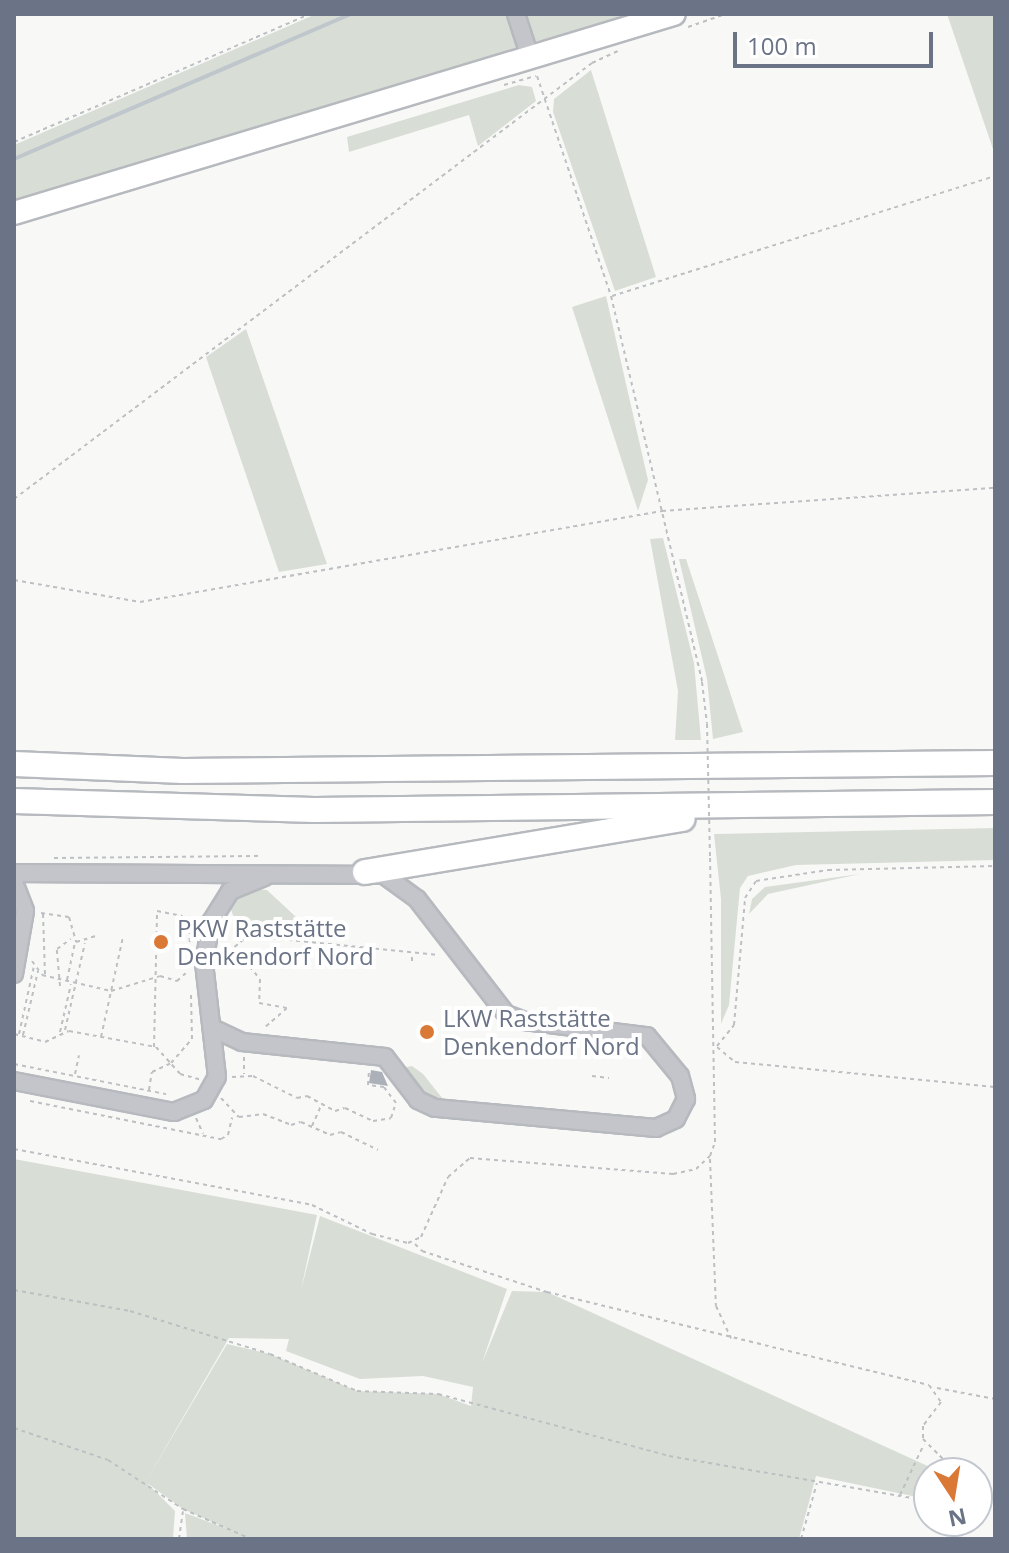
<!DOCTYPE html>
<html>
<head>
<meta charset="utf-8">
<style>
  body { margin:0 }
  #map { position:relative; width:1009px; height:1553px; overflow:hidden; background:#f8f9f7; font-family:"Open Sans",sans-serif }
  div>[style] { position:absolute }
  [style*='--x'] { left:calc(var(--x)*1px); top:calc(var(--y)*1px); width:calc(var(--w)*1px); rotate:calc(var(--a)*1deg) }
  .green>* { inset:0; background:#d8ded6 }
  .stream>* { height:4px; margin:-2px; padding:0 2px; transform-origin:2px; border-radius:2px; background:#bfc6cc }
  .building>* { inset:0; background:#acb1b9 }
  .path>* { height:2px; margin-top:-1px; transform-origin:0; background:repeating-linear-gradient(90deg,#bdbfc2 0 4px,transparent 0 8px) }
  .roads { filter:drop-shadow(2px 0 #b6b9be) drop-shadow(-2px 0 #b6b9be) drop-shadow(0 2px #b6b9be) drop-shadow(0 -2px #b6b9be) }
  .minor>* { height:16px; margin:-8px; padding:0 8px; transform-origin:8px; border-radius:8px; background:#c3c5ca }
  .major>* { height:22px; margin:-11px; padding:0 11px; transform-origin:11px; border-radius:11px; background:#fff }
  .highway>* { height:24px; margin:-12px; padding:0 12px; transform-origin:12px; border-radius:12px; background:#fff }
  .path-bridge>* { height:2px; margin-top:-1px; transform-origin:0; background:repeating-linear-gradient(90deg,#bdbfc2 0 4px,transparent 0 8px) }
  .dots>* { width:22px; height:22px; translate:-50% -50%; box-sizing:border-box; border:4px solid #fff; border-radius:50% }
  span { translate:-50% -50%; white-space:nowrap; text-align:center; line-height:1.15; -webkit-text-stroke:8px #fff; paint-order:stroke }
  .poi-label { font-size:24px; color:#6a7486 }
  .left { translate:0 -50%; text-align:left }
  .frame { position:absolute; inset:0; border:16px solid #6a7486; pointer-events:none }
  .north { position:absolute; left:913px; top:1457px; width:80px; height:80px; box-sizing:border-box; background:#fff; border:2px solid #c3c7cf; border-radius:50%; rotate:168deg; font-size:22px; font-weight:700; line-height:32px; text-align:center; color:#6a7486 }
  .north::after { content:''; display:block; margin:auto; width:28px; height:36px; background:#da7835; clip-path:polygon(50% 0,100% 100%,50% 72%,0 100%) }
  .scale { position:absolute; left:733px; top:32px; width:200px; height:36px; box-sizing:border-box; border:4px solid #6a7486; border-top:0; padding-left:10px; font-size:24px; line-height:28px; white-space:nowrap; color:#6a7486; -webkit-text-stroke:6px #fff; paint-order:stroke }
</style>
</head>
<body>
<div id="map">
  <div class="green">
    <i style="clip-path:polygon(316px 14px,508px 14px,519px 46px,508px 57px,14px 206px,14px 145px)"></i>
    <i style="clip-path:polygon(521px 14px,651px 14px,540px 47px,541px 40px,532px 43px)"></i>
    <i style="clip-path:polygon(947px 14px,995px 14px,995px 155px)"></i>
    <i style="clip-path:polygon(591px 70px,656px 277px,615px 291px,553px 112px,554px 99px)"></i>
    <i style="clip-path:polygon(519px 85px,532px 87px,536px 101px,478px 146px,469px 115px,349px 152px,347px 137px)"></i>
    <i style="clip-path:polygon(606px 296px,648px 480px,638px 511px,572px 307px)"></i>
    <i style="clip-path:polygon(246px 329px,327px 564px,279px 572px,206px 357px)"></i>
    <i style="clip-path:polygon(663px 538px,694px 663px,701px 740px,675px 740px,678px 691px,650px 539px)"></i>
    <i style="clip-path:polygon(679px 559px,686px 559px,743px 732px,713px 739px,707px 679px)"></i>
    <i style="clip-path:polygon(995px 828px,995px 860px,796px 865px,748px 876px,740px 888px,729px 1005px,721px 1024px,721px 899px,714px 834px)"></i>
    <i style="clip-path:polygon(860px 874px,768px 894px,749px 914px,752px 899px,765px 887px)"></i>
    <i style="clip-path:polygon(254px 889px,267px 890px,310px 930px,285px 928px,284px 938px,239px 932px,230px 907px,238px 894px)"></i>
    <i style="clip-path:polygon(412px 1066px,423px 1074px,447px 1104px,422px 1095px,406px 1067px)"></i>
    <i style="clip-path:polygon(evenodd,14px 1159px,317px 1215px,301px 1290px,320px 1216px,507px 1289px,482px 1363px,512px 1291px,547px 1292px,943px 1473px,929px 1473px,929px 1496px,917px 1497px,816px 1476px,799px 1539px,187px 1539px,185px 1513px,228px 1529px,183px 1509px,147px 1483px,175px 1511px,173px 1539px,14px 1539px,14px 1159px,229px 1338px,289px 1339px,286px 1351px,360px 1379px,423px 1376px,473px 1387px,471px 1406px,438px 1394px,357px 1391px,270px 1354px,227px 1344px,145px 1483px,229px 1338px)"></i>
  </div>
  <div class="stream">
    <i style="--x:14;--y:159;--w:366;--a:-23.3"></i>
  </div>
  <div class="building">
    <i style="clip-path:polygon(371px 1070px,382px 1072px,388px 1086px,369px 1083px)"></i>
  </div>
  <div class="path">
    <i style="--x:688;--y:27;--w:39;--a:-19"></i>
    <i style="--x:537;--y:76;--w:232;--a:71.4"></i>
    <i style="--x:611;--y:296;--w:397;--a:76.7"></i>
    <i style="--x:702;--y:682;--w:42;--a:83.2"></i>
    <i style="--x:504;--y:85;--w:33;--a:-16"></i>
    <i style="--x:14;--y:142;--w:322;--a:-23.4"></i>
    <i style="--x:612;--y:296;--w:401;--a:-17.4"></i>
    <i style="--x:14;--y:499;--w:724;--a:-37.03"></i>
    <i style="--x:592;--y:63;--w:29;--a:-25"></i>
    <i style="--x:14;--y:580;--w:128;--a:9.9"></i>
    <i style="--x:140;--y:602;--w:530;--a:-9.89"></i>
    <i style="--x:662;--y:511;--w:334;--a:-4"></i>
    <i style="--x:54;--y:858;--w:207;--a:-0.6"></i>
    <i style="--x:41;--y:913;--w:28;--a:8"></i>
    <i style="--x:69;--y:917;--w:26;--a:74"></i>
    <i style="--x:76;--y:942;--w:24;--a:-17"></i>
    <i style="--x:43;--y:914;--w:61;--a:88.1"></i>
    <i style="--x:289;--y:939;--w:8;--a:-90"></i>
    <i style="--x:289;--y:931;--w:26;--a:-2"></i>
    <i style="--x:234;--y:948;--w:40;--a:50"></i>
    <i style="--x:260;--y:979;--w:24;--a:92"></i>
    <i style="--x:259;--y:1003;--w:28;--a:10"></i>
    <i style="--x:287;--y:1008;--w:32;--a:139"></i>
    <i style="--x:222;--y:957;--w:33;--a:-39"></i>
    <i style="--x:248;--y:936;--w:192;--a:5.7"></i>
    <i style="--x:32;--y:961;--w:17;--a:54"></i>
    <i style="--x:42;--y:975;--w:71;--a:13.1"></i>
    <i style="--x:111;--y:991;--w:51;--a:-17"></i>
    <i style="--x:160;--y:976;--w:18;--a:16"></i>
    <i style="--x:177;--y:981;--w:15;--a:-42"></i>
    <i style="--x:412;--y:961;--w:7;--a:-90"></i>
    <i style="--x:67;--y:980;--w:38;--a:-78"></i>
    <i style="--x:60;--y:986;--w:37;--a:-95"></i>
    <i style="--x:57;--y:949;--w:17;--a:-36"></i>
    <i style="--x:65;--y:1030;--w:89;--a:-77.1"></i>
    <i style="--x:60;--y:1032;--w:49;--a:-77.1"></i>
    <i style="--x:14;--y:1034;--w:32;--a:14"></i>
    <i style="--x:45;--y:1042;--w:26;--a:-25"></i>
    <i style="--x:69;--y:1031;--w:88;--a:10.4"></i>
    <i style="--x:156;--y:1047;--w:36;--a:48"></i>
    <i style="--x:180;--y:1074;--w:20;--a:15"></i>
    <i style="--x:19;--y:1034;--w:70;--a:-77.6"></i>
    <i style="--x:23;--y:1035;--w:66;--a:-76.8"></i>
    <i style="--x:101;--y:1037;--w:102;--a:-77.6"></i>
    <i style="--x:717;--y:1046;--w:27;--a:-51"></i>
    <i style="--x:734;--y:1025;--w:127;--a:-85"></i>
    <i style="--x:745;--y:898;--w:20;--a:-57"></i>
    <i style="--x:756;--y:881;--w:73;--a:-8.7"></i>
    <i style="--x:828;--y:870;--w:167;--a:-1.4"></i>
    <i style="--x:154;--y:1047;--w:136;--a:-88.7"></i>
    <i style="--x:157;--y:911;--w:26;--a:11"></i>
    <i style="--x:183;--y:916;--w:8;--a:45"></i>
    <i style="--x:189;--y:922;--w:31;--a:88"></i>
    <i style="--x:717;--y:1047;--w:23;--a:40"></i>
    <i style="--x:735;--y:1062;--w:261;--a:5.5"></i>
    <i style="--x:244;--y:1057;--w:17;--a:90"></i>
    <i style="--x:14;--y:1064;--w:155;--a:11.2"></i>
    <i style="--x:75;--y:1074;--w:19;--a:-78"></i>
    <i style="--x:592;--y:1076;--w:17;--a:7"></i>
    <i style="--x:232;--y:1077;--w:21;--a:-3"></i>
    <i style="--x:253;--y:1076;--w:49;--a:26.6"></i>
    <i style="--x:297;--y:1098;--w:10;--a:-11"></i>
    <i style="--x:307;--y:1096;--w:32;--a:28"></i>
    <i style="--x:335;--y:1111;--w:10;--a:-17"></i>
    <i style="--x:345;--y:1108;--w:31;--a:25"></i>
    <i style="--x:373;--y:1121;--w:18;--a:-9"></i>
    <i style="--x:391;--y:1118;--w:16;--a:-72"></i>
    <i style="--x:396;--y:1103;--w:20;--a:-127"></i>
    <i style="--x:384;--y:1087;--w:16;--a:-173"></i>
    <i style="--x:368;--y:1085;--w:13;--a:-86"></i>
    <i style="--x:149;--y:1090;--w:18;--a:-81"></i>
    <i style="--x:152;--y:1072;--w:21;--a:-25"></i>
    <i style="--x:171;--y:1063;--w:32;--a:-49"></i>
    <i style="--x:192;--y:1039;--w:44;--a:-91.3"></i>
    <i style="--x:221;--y:1098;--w:26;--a:47"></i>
    <i style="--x:239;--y:1117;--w:24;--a:-7"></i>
    <i style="--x:263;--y:1114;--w:30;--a:21"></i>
    <i style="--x:291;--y:1125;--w:10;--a:-17"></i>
    <i style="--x:301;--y:1122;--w:32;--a:24"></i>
    <i style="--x:330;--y:1135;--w:11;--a:-15"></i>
    <i style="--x:341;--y:1132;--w:41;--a:25.9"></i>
    <i style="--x:30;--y:1101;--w:195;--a:11.3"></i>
    <i style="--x:221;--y:1139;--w:8;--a:-30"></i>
    <i style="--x:228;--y:1135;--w:18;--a:-77"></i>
    <i style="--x:196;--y:1118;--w:17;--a:66"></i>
    <i style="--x:312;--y:1126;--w:22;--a:-66"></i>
    <i style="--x:14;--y:1149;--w:303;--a:10.6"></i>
    <i style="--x:312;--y:1205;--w:67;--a:25.8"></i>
    <i style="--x:372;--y:1234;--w:37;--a:14"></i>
    <i style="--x:408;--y:1243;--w:14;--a:-25"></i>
    <i style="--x:421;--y:1237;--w:66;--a:-65.8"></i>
    <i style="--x:448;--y:1177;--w:29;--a:-41"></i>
    <i style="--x:470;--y:1158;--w:204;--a:4.5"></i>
    <i style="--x:673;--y:1174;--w:24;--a:-12"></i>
    <i style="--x:696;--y:1169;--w:19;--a:-43"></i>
    <i style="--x:710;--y:1156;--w:15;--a:-70"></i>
    <i style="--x:715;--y:1142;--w:286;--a:-91"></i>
    <i style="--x:710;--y:1159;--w:147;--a:87.7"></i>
    <i style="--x:716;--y:1306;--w:38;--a:65"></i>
    <i style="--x:415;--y:1244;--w:10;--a:45"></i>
    <i style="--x:422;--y:1251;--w:132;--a:18.2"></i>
    <i style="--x:547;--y:1292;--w:393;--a:13.7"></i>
    <i style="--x:929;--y:1385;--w:21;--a:55"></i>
    <i style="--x:941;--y:1402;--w:30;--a:127"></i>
    <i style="--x:923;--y:1426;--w:13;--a:90"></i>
    <i style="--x:923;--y:1439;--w:48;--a:45"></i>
    <i style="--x:14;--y:1290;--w:118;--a:10.3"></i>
    <i style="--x:130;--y:1311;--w:146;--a:17.1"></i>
    <i style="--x:270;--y:1354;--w:95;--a:23"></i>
    <i style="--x:357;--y:1391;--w:81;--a:2.1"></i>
    <i style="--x:438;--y:1394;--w:239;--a:15"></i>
    <i style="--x:669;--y:1456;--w:264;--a:9.8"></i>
    <i style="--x:937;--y:1388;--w:59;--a:10.7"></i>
    <i style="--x:14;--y:1428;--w:99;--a:18.8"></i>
    <i style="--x:108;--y:1460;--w:90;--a:33.2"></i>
    <i style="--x:183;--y:1509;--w:74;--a:23.8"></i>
    <i style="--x:900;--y:1495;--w:56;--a:-64.8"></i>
    <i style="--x:179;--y:1539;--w:28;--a:-82"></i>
    <i style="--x:801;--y:1539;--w:58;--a:-74.1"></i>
  </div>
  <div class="roads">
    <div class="minor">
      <i style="--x:516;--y:14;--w:45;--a:72"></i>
      <i style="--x:14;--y:873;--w:370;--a:0.3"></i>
      <i style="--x:384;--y:875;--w:41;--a:36"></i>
      <i style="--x:417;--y:899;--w:145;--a:52.3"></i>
      <i style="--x:506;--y:1014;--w:19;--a:21"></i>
      <i style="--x:524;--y:1021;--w:124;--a:7"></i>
      <i style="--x:647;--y:1036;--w:52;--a:50.5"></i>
      <i style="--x:680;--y:1076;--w:24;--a:75"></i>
      <i style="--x:686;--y:1099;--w:22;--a:117"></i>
      <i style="--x:676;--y:1119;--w:22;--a:156"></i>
      <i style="--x:656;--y:1128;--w:222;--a:-174.8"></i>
      <i style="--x:435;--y:1108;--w:19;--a:-155"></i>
      <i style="--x:418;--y:1100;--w:54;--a:-127.5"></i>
      <i style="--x:385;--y:1057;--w:144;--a:-174"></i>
      <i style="--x:242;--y:1042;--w:33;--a:-155"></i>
      <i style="--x:14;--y:882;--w:31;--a:69"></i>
      <i style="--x:25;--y:911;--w:64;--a:99.9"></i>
      <i style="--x:14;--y:1081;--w:163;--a:11"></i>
      <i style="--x:174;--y:1112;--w:32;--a:-22"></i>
      <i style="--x:204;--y:1100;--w:26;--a:-61"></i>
      <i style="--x:217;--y:1077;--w:115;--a:-96.5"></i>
      <i style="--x:204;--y:963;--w:42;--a:-80.3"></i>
      <i style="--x:211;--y:922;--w:36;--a:-58"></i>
      <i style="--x:230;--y:891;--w:37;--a:-22"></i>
    </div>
    <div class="major">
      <i style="--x:14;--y:213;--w:689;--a:-16.78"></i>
    </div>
    <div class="highway">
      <i style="--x:14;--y:764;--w:169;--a:2.4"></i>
      <i style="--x:183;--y:771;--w:812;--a:-0.56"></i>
      <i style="--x:14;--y:801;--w:300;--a:1.7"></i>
      <i style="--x:314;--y:810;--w:681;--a:-0.67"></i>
      <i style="--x:365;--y:872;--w:322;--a:-9.5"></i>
    </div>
  </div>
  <div class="path-bridge">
    <i style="--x:707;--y:724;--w:132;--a:88.7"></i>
  </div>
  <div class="dots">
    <i style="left:161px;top:942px;background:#da7835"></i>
    <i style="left:427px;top:1032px;background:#da7835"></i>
  </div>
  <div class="poi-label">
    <span class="left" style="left:177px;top:942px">PKW Raststätte<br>Denkendorf Nord</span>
    <span class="left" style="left:443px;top:1032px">LKW Raststätte<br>Denkendorf Nord</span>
  </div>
  <div class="frame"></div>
  <div class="north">N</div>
  <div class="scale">100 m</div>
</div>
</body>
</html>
